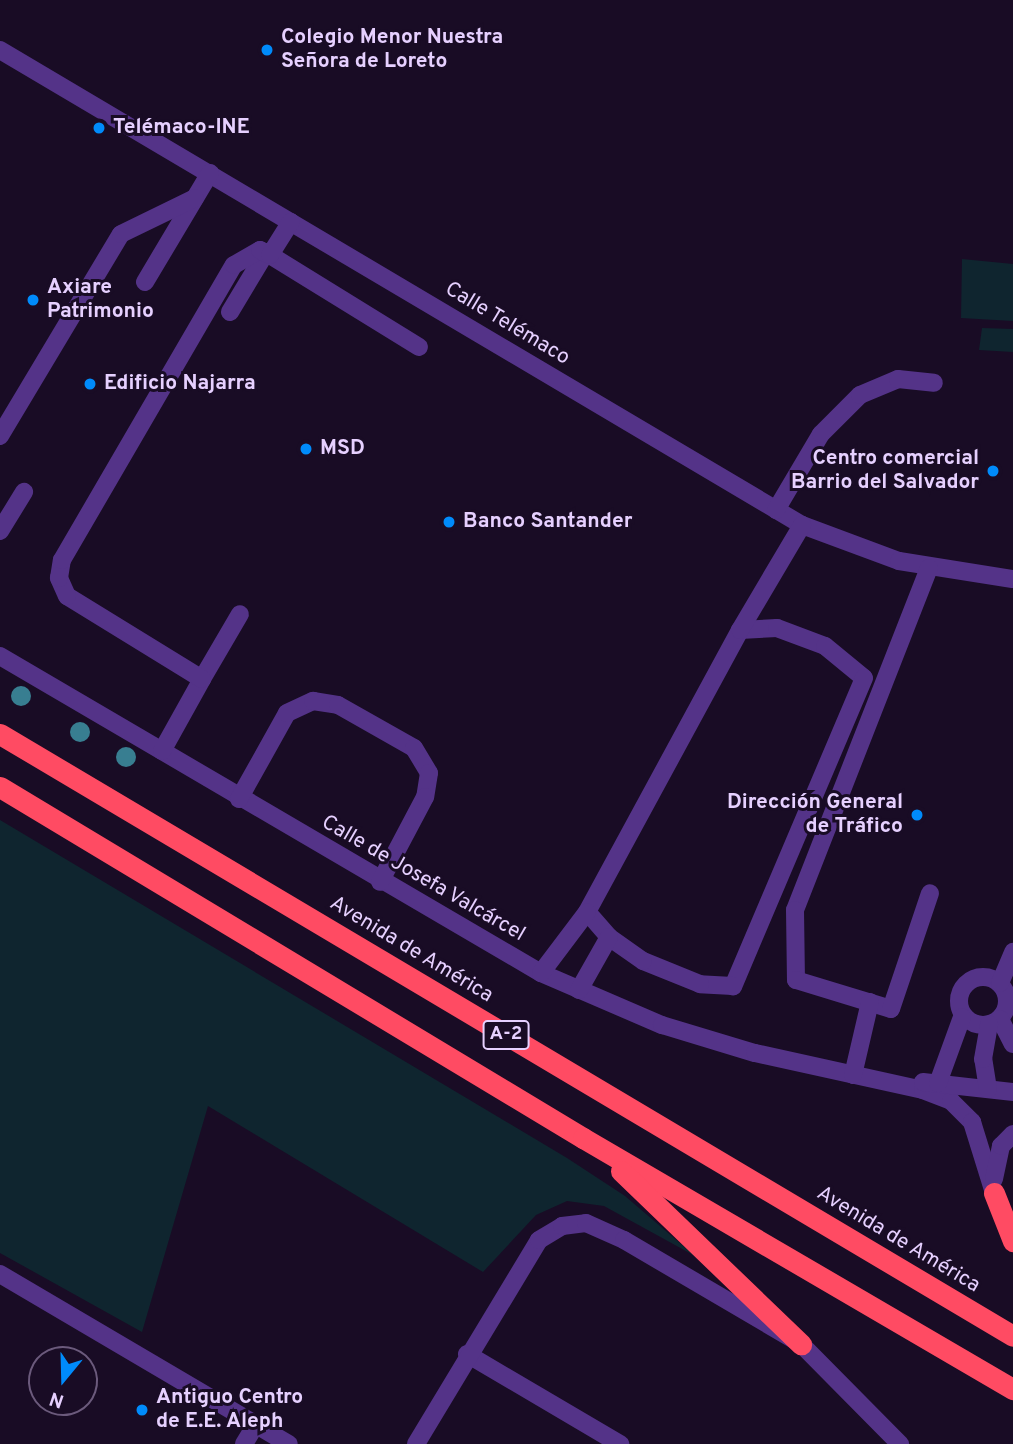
<!DOCTYPE html>
<html>
<head>
<meta charset="utf-8">
<style>
  body { margin:0 }
  #map { position:relative; width:1013px; height:1444px; overflow:hidden; background:#190c25; font-family:Overpass,sans-serif }
  div>[style] { position:absolute }
  [style*='--x'] { left:calc(var(--x)*1px); top:calc(var(--y)*1px); width:calc(var(--w)*1px); rotate:calc(var(--a)*1deg) }
  .green>* { inset:0; background:#0f252f }
  .minor>* { height:18px; margin:-9px; padding:0 9px; transform-origin:9px; border-radius:9px; background:#543388 }
  .minor>.ring { margin:-9px; padding:0; box-sizing:content-box; background:none; border:18px solid #543388; border-radius:50% }
  .highway>* { height:21px; margin:-10.5px; padding:0 10.5px; transform-origin:10.5px; border-radius:10.5px; background:#ff4b63 }
  .trees>* { width:20px; height:20px; margin:-10px; border-radius:50%; background:#387e91 }
  .dots>* { width:19px; height:19px; translate:-50% -50%; box-sizing:border-box; border:4px solid #190c25; border-radius:50% }
  span { translate:-50% -50%; white-space:nowrap; text-align:center; line-height:1.15; -webkit-text-stroke:6px #190c25; paint-order:stroke }
  .shield-label span { padding:2px 5px; background:#190c25; border:2px solid; border-radius:5px; -webkit-text-stroke-width:0 }
  .shield-label { font-size:19px; color:#e6d0ff; font-weight:700 }
  .poi-label { font-size:21px; color:#e6d0ff; font-weight:700 }
  .left { translate:0 -50%; text-align:left }
  .right { translate:-100% -50%; text-align:right }
  .street-label { font-size:21px; color:#e6d0ff }
  .north { position:absolute; left:28px; top:1346px; width:70px; height:70px; box-sizing:border-box; background:#190c25; border:2px solid #6b5a7c; border-radius:50%; rotate:199deg; font-size:19px; font-weight:700; line-height:28px; text-align:center; color:#e6d0ff }
  .north::after { content:''; display:block; margin:auto; width:24px; height:32px; background:#008bfb; clip-path:polygon(50% 0,100% 100%,50% 72%,0 100%) }
</style>
</head>
<body>
<div id="map">
  <div class="green">
    <i style="clip-path:polygon(962px 259px,1013px 264px,1013px 321px,961px 318px)"></i>
    <i style="clip-path:polygon(982px 328px,1013px 329px,1013px 352px,979px 350px)"></i>
    <i style="clip-path:polygon(0 820px,567px 1158px,625px 1196px,695px 1256px,604px 1206px,567px 1201px,536px 1215px,483px 1272px,208px 1106px,142px 1332px,0 1253px)"></i>
  </div>
  <div class="minor">
    <i style="--x:0;--y:50;--w:932;--a:30.64"></i>
    <i style="--x:802;--y:525;--w:103;--a:20.4"></i>
    <i style="--x:899;--y:561;--w:115;--a:9"></i>
    <i style="--x:270;--y:255;--w:175;--a:31.7"></i>
    <i style="--x:145;--y:282;--w:127;--a:-59.2"></i>
    <i style="--x:230;--y:312;--w:70;--a:-59"></i>
    <i style="--x:0;--y:436;--w:235;--a:-59.1"></i>
    <i style="--x:121;--y:234;--w:82;--a:-25.9"></i>
    <i style="--x:776;--y:510;--w:88;--a:-59.4"></i>
    <i style="--x:821;--y:434;--w:55;--a:-45"></i>
    <i style="--x:860;--y:395;--w:41;--a:-22.8"></i>
    <i style="--x:898;--y:379;--w:36;--a:6"></i>
    <i style="--x:0;--y:531;--w:46;--a:-58.4"></i>
    <i style="--x:929;--y:568;--w:367;--a:111.4"></i>
    <i style="--x:795;--y:910;--w:70;--a:89.2"></i>
    <i style="--x:796;--y:980;--w:99;--a:17"></i>
    <i style="--x:891;--y:1009;--w:122;--a:-71.4"></i>
    <i style="--x:740;--y:630;--w:37;--a:-3"></i>
    <i style="--x:777;--y:628;--w:51;--a:20.6"></i>
    <i style="--x:825;--y:646;--w:50;--a:39.4"></i>
    <i style="--x:864;--y:678;--w:335;--a:113"></i>
    <i style="--x:733;--y:986;--w:33;--a:-177"></i>
    <i style="--x:700;--y:984;--w:61;--a:-158"></i>
    <i style="--x:643;--y:961;--w:42;--a:-144.8"></i>
    <i style="--x:609;--y:937;--w:33;--a:-131"></i>
    <i style="--x:587;--y:912;--w:321;--a:-61.5"></i>
    <i style="--x:740;--y:630;--w:122;--a:-59.4"></i>
    <i style="--x:0;--y:656;--w:627;--a:30.37"></i>
    <i style="--x:541;--y:973;--w:132;--a:23.3"></i>
    <i style="--x:662;--y:1025;--w:97;--a:16.8"></i>
    <i style="--x:755;--y:1053;--w:172;--a:12.4"></i>
    <i style="--x:923;--y:1090;--w:30;--a:21"></i>
    <i style="--x:951;--y:1101;--w:30;--a:45"></i>
    <i style="--x:972;--y:1122;--w:74;--a:72.8"></i>
    <i style="--x:202;--y:679;--w:75;--a:-59.7"></i>
    <i style="--x:162;--y:751;--w:82;--a:-60.9"></i>
    <i style="--x:202;--y:679;--w:158;--a:-148.4"></i>
    <i style="--x:67;--y:596;--w:20;--a:-114"></i>
    <i style="--x:59;--y:578;--w:18;--a:-81"></i>
    <i style="--x:62;--y:560;--w:341;--a:-59.8"></i>
    <i style="--x:234;--y:265;--w:30;--a:-30"></i>
    <i style="--x:260;--y:250;--w:11;--a:27"></i>
    <i style="--x:270;--y:255;--w:39;--a:-58"></i>
    <i style="--x:239;--y:799;--w:98;--a:-60.8"></i>
    <i style="--x:287;--y:713;--w:29;--a:-25"></i>
    <i style="--x:313;--y:701;--w:25;--a:9"></i>
    <i style="--x:338;--y:705;--w:87;--a:29.5"></i>
    <i style="--x:414;--y:748;--w:29;--a:59"></i>
    <i style="--x:429;--y:773;--w:24;--a:99"></i>
    <i style="--x:425;--y:797;--w:96;--a:117.9"></i>
    <i style="--x:541;--y:973;--w:76;--a:-53"></i>
    <i class="ring" style="left:959px;top:977px;width:30px;height:30px"></i>
    <i style="--x:1000;--y:983;--w:34;--a:-67"></i>
    <i style="--x:579;--y:990;--w:61;--a:-60.5"></i>
    <i style="--x:1000;--y:1019;--w:28;--a:63"></i>
    <i style="--x:853;--y:1075;--w:75;--a:-76.9"></i>
    <i style="--x:923;--y:1082;--w:91;--a:6.3"></i>
    <i style="--x:938;--y:1083;--w:70;--a:-70"></i>
    <i style="--x:988;--y:1089;--w:30;--a:-99"></i>
    <i style="--x:983;--y:1059;--w:35;--a:-80"></i>
    <i style="--x:994;--y:1179;--w:34;--a:-78"></i>
    <i style="--x:1001;--y:1146;--w:17;--a:-45"></i>
    <i style="--x:0;--y:1274;--w:335;--a:30.5"></i>
    <i style="--x:467;--y:1354;--w:178;--a:30.5"></i>
    <i style="--x:244;--y:1444;--w:23;--a:-59"></i>
    <i style="--x:416;--y:1444;--w:238;--a:-58.9"></i>
    <i style="--x:539;--y:1240;--w:27;--a:-31"></i>
    <i style="--x:562;--y:1226;--w:24;--a:-7"></i>
    <i style="--x:586;--y:1223;--w:42;--a:24.1"></i>
    <i style="--x:624;--y:1240;--w:205;--a:30.4"></i>
    <i style="--x:801;--y:1344;--w:141;--a:45.3"></i>
  </div>
  <div class="highway">
    <i style="--x:0;--y:734;--w:1178;--a:30.72"></i>
    <i style="--x:0;--y:787;--w:681;--a:31.05"></i>
    <i style="--x:583;--y:1138;--w:498;--a:30.3"></i>
    <i style="--x:621;--y:1171;--w:250;--a:43.9"></i>
    <i style="--x:994;--y:1193;--w:52;--a:68.4"></i>
  </div>
  <div class="trees">
    <i style="left:21px;top:696px"></i>
    <i style="left:80px;top:732px"></i>
    <i style="left:126px;top:757px"></i>
  </div>
  <div class="dots">
    <i style="left:267px;top:50px;background:#008bfb"></i>
    <i style="left:99px;top:128px;background:#008bfb"></i>
    <i style="left:33px;top:300px;background:#008bfb"></i>
    <i style="left:90px;top:384px;background:#008bfb"></i>
    <i style="left:306px;top:449px;background:#008bfb"></i>
    <i style="left:993px;top:471px;background:#008bfb"></i>
    <i style="left:449px;top:522px;background:#008bfb"></i>
    <i style="left:917px;top:815px;background:#008bfb"></i>
    <i style="left:142px;top:1410px;background:#008bfb"></i>
  </div>
  <div class="shield-label">
    <span style="left:506px;top:1035px">A-2</span>
  </div>
  <div class="poi-label">
    <span class="left" style="left:281px;top:50px">Colegio Menor Nuestra<br>Señora de Loreto</span>
    <span class="left" style="left:113px;top:128px">Telémaco-INE</span>
    <span class="left" style="left:47px;top:300px">Axiare<br>Patrimonio</span>
    <span class="left" style="left:104px;top:384px">Edificio Najarra</span>
    <span class="left" style="left:320px;top:449px">MSD</span>
    <span class="right" style="left:979px;top:471px">Centro comercial<br>Barrio del Salvador</span>
    <span class="left" style="left:463px;top:522px">Banco Santander</span>
    <span class="right" style="left:903px;top:815px">Dirección General<br>de Tráfico</span>
    <span class="left" style="left:156px;top:1410px">Antiguo Centro<br>de E.E. Aleph</span>
  </div>
  <div class="street-label">
    <span style="left:507px;top:324px;rotate:31deg">Calle Telémaco</span>
    <span style="left:423px;top:879px;rotate:30deg">Calle de Josefa Valcárcel</span>
    <span style="left:411px;top:950px;rotate:31deg">Avenida de América</span>
    <span style="left:898px;top:1240px;rotate:31deg">Avenida de América</span>
  </div>
  <div class="north">N</div>
</div>
</body>
</html>
